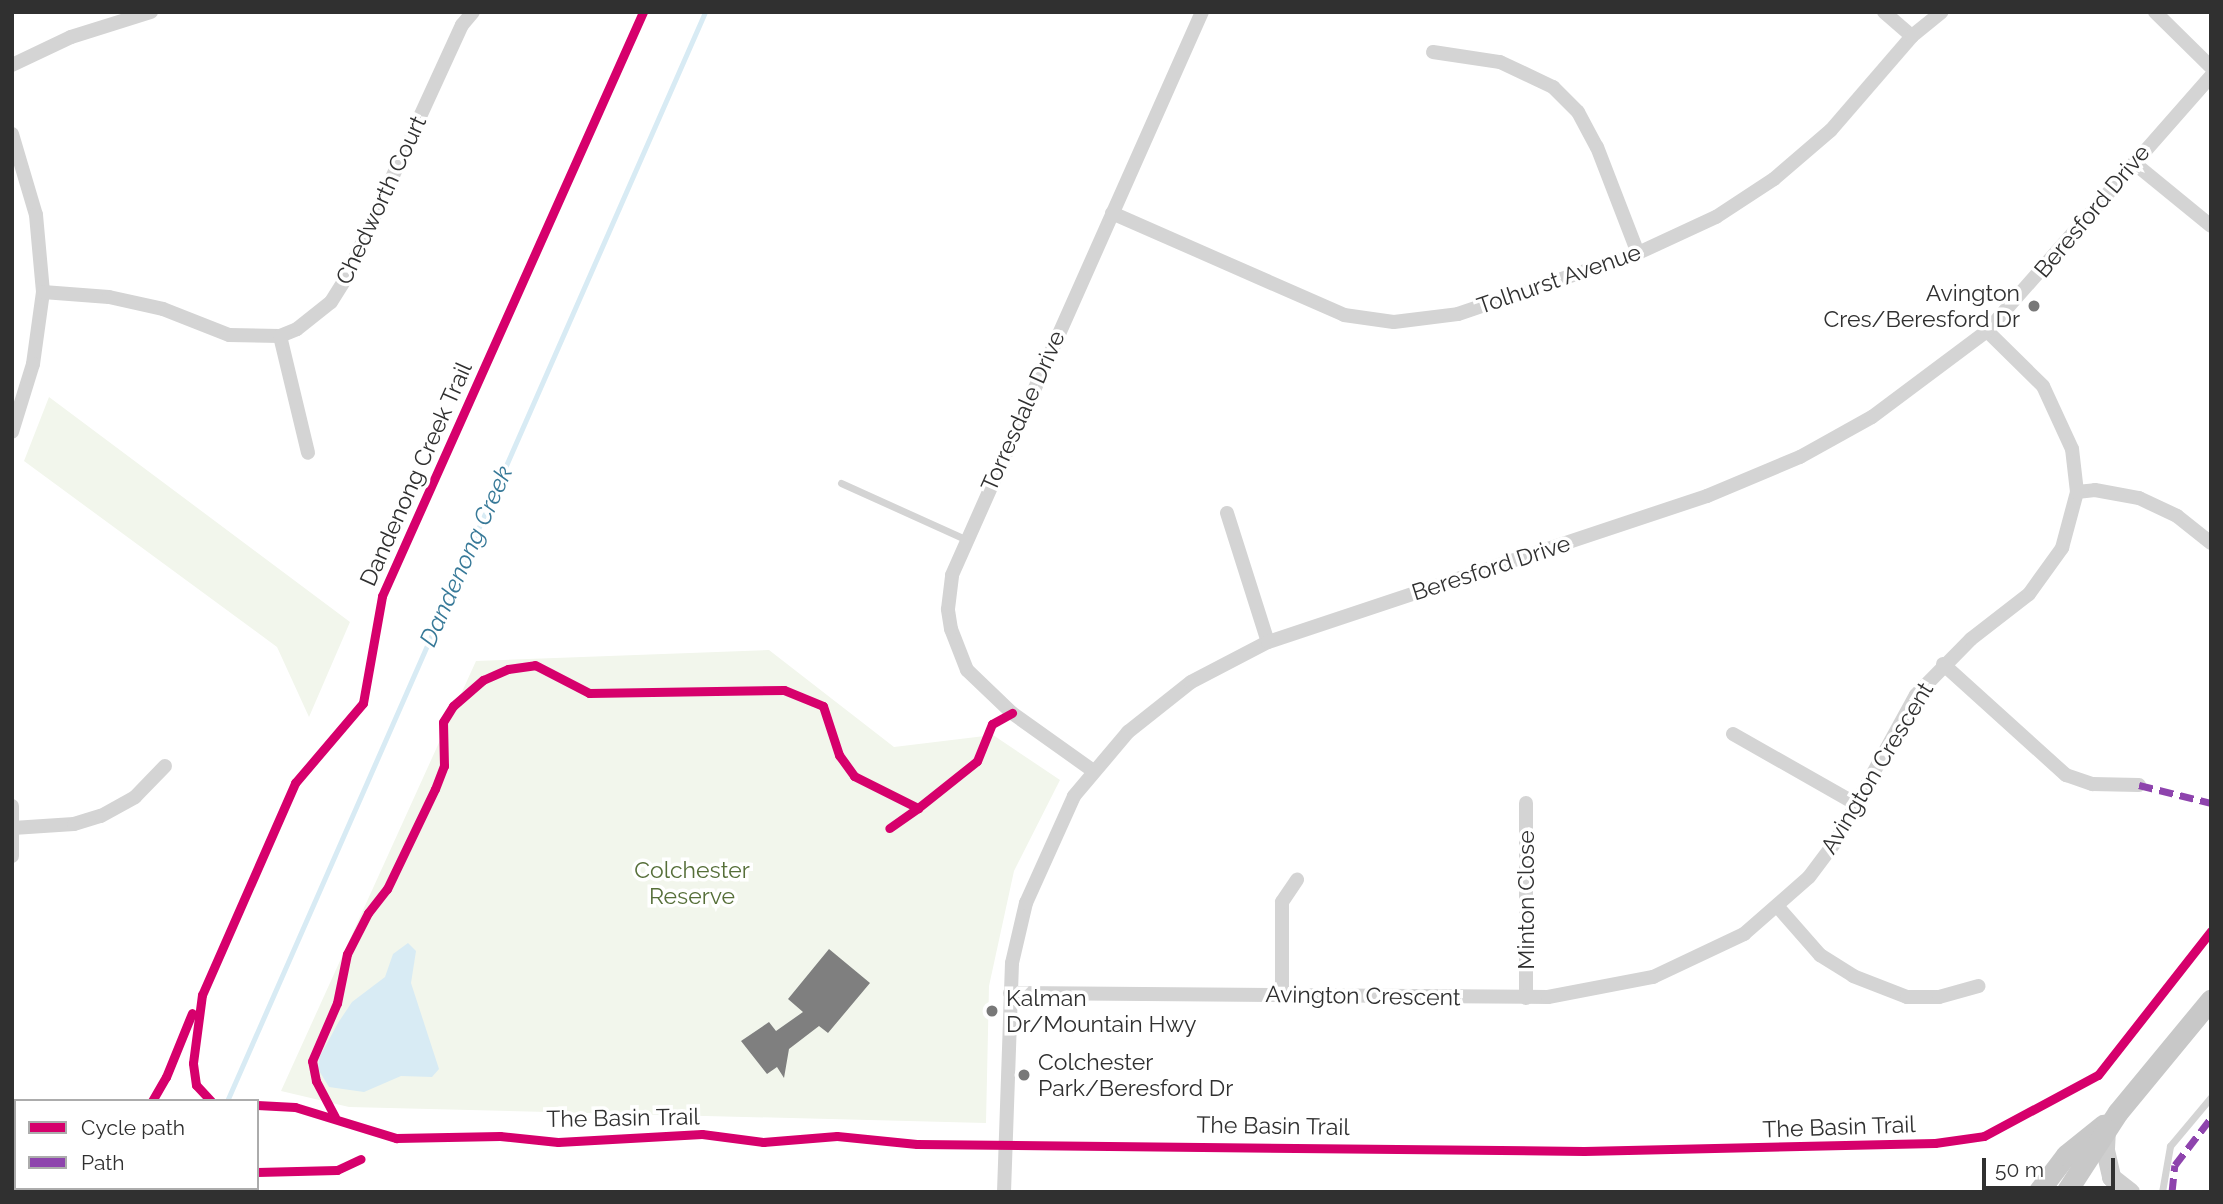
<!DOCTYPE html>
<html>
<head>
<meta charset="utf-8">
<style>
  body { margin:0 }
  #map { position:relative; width:2223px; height:1204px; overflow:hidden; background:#fff; font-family:Raleway,sans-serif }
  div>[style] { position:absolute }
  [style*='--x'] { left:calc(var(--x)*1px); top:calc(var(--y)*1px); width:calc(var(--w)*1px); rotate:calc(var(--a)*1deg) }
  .green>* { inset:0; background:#f2f6ec }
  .water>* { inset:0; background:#d8ebf4 }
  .stream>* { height:5px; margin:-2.5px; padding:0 2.5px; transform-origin:2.5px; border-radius:2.5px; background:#d8ebf4 }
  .building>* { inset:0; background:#7f7f7f }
  .service>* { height:7px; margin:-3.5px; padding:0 3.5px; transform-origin:3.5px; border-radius:3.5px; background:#d4d4d4 }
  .minor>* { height:14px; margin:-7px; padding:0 7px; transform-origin:7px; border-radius:7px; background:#d4d4d4 }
  .secondary>* { height:19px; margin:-9.5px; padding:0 9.5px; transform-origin:9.5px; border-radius:9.5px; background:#cecece }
  .primary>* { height:21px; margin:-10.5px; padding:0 10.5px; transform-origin:10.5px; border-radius:10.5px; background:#c8c8c8 }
  .quiet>* { height:7px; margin-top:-3.5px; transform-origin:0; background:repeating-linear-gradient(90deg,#8e44ad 0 14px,transparent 0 21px) }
  .cycleway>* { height:9px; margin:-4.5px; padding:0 4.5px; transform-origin:4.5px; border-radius:4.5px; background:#d6006c }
  .dots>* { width:19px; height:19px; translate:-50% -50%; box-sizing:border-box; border:4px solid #fff; border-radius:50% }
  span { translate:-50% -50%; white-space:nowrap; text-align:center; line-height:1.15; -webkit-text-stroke:7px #fff; paint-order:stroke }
  .street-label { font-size:23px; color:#303030 }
  .poi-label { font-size:23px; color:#303030 }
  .right { translate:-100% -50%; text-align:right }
  .left { translate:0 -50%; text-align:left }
  .park-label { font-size:23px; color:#566f39 }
  .water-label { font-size:24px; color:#377998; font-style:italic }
  .frame { position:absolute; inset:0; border:14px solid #303030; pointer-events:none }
  .legend { position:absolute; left:14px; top:1099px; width:245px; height:91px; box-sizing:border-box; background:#fff; border:2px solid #acacac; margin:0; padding:9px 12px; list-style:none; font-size:21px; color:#303030 }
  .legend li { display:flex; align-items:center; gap:14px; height:35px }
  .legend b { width:35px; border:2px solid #acacac }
  .scale { position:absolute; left:1982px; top:1158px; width:133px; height:32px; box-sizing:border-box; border:4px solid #303030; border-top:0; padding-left:9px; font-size:21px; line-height:24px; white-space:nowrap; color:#303030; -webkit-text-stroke:5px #fff; paint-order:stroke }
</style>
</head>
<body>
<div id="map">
  <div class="green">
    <i style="clip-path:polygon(49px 397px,350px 622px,309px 717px,277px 647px,24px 461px)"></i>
    <i style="clip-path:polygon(769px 650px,894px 747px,993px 735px,1060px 780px,1014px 871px,989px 986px,986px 1123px,349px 1107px,281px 1091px,476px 661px)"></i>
  </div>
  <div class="water">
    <i style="clip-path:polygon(408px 943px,416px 951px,411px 983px,439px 1069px,432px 1077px,401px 1076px,364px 1092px,329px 1087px,318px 1069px,319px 1058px,338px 1023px,352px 1002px,385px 977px,393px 954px)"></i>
  </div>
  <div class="stream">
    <i style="--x:227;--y:1101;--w:1189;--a:-66.3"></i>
    <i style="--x:186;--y:1192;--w:4;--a:-63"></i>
  </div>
  <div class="building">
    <i style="clip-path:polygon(829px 949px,870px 983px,828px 1033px,819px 1026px,789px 1049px,784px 1078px,777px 1067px,767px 1074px,741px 1041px,769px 1022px,776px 1031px,803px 1012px,788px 999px)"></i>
  </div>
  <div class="service">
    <i style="--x:841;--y:483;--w:136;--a:24.3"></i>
    <i style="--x:2162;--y:1192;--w:47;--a:-80.1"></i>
    <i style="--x:2170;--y:1146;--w:64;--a:-50.1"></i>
  </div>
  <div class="minor">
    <i style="--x:1884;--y:12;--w:37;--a:41"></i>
    <i style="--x:2155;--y:12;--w:78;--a:44.5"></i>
    <i style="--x:1433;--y:52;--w:68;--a:8.5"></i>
    <i style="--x:1500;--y:62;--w:59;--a:25.3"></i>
    <i style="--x:1553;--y:87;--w:35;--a:45"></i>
    <i style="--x:1578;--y:112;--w:40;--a:62"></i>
    <i style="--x:1597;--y:147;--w:114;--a:68.9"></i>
    <i style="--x:12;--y:65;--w:65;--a:-25.4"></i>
    <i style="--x:71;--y:37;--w:84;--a:-17.4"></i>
    <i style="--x:12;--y:134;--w:84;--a:73.5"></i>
    <i style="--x:36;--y:215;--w:77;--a:84.8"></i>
    <i style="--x:43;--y:292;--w:73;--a:97.9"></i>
    <i style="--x:33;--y:364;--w:71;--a:107.2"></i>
    <i style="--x:2134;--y:163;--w:99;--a:39.3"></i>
    <i style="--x:1112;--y:213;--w:253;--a:23.7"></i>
    <i style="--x:1344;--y:315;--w:50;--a:8"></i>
    <i style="--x:1394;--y:322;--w:64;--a:-7.1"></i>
    <i style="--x:1458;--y:314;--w:190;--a:-18.7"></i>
    <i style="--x:1638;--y:253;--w:86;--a:-24.8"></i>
    <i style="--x:1716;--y:217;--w:69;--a:-33.2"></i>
    <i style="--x:1774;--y:179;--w:75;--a:-40.7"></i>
    <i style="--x:1831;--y:130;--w:124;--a:-49.2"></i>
    <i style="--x:1912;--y:36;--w:38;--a:-39"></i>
    <i style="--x:43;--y:292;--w:66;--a:4.3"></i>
    <i style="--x:109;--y:297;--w:55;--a:12.5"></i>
    <i style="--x:163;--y:309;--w:71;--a:21.5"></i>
    <i style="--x:229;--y:335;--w:51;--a:1.1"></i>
    <i style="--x:280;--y:336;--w:18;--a:-22"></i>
    <i style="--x:297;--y:329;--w:43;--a:-38.5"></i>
    <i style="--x:331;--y:302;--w:31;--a:-58"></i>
    <i style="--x:347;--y:276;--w:276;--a:-65.4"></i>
    <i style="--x:462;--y:25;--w:17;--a:-50"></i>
    <i style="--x:280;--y:336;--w:120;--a:76.5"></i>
    <i style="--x:2077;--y:492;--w:18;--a:-6"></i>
    <i style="--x:2095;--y:490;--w:45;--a:10.3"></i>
    <i style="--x:2139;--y:498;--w:42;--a:25.3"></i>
    <i style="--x:2177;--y:516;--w:43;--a:38.5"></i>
    <i style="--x:1227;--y:513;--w:135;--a:72.4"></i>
    <i style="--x:1943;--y:664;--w:166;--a:42.1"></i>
    <i style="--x:2066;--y:775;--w:28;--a:19"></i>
    <i style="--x:2092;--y:784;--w:47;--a:1.2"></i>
    <i style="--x:1733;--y:734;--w:144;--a:29.6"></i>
    <i style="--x:1092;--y:770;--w:98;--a:-144.5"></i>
    <i style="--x:1012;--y:713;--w:62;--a:-136.3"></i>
    <i style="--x:967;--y:670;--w:44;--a:-111.3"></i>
    <i style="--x:951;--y:629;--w:20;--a:-99"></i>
    <i style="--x:948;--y:609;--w:34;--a:-83"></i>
    <i style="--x:952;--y:575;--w:616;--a:-66.06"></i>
    <i style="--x:1526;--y:803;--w:195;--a:90"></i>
    <i style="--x:12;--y:806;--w:50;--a:90"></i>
    <i style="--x:13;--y:828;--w:61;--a:-3.8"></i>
    <i style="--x:74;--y:824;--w:28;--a:-17"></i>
    <i style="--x:101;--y:816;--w:39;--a:-29"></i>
    <i style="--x:135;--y:797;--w:43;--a:-45.9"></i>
    <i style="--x:1778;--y:907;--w:64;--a:48.8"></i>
    <i style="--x:1820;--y:955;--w:39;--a:32"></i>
    <i style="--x:1853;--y:976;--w:58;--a:21.3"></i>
    <i style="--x:1907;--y:997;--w:32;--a:0"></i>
    <i style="--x:1939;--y:997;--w:41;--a:-15.4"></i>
    <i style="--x:1010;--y:993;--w:538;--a:0.43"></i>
    <i style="--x:1548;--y:997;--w:107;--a:-10.8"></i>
    <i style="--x:1653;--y:977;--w:101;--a:-25.3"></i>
    <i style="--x:1744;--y:934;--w:86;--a:-41.2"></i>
    <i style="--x:1809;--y:877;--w:45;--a:-53.1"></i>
    <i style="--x:1836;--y:841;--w:166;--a:-61.3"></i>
    <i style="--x:1916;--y:695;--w:78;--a:-45.5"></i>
    <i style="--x:1971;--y:639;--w:73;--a:-37.8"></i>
    <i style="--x:2029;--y:594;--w:57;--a:-54.3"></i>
    <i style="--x:2062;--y:548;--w:58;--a:-75"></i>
    <i style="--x:2077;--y:492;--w:43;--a:-96.6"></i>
    <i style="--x:2072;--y:449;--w:69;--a:-114.7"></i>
    <i style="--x:2043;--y:386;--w:78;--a:-135.5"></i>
    <i style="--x:1282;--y:995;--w:93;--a:-90"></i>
    <i style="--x:1282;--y:902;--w:27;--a:-56"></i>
    <i style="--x:1004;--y:1192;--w:229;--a:-88"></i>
    <i style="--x:1012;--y:963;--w:62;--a:-76.9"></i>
    <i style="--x:1026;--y:903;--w:117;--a:-65.8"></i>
    <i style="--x:1074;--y:796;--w:84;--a:-49.8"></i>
    <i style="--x:1128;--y:732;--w:80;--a:-38.4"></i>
    <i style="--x:1191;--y:682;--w:87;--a:-27.5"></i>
    <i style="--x:1268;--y:642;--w:463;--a:-18.4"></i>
    <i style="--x:1707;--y:496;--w:101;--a:-22.8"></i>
    <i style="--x:1800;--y:457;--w:82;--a:-29.1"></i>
    <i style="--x:1872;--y:417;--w:144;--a:-36.8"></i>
    <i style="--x:1987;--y:331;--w:339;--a:-48.7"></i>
  </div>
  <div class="secondary">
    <i style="--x:2106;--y:1129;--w:21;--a:93"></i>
    <i style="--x:2105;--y:1150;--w:28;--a:77"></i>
    <i style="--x:2111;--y:1177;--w:24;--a:38"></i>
  </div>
  <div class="primary">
    <i style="--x:2038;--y:1192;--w:46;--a:-52.9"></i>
    <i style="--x:2066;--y:1155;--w:48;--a:-39"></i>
    <i style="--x:2066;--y:1192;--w:95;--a:-57"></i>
    <i style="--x:2118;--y:1112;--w:146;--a:-50.5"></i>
  </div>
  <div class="quiet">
    <i style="--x:2139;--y:785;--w:74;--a:14"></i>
    <i style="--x:2172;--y:1192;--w:27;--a:-84"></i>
    <i style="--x:2175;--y:1165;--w:59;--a:-52.5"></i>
  </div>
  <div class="cycleway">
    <i style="--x:918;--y:808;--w:75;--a:-38.5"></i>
    <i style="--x:977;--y:761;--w:40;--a:-68"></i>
    <i style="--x:992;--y:724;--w:23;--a:-29"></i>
    <i style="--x:152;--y:1101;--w:28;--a:-60"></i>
    <i style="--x:166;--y:1077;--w:69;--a:-67.9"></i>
    <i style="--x:211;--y:1101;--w:22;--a:-133"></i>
    <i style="--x:196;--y:1085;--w:22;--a:-98"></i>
    <i style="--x:193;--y:1063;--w:69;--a:-82.5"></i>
    <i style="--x:202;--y:995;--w:232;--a:-66.3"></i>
    <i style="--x:295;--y:783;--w:105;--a:-49.6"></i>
    <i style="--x:363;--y:703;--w:109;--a:-79.9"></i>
    <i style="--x:382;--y:596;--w:640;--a:-65.92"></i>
    <i style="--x:257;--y:1105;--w:38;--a:3"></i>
    <i style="--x:295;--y:1107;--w:106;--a:17.1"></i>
    <i style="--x:396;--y:1138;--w:104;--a:-1.1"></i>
    <i style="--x:500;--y:1136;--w:58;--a:5.9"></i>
    <i style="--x:558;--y:1142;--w:144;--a:-3.2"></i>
    <i style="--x:702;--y:1134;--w:62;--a:7.5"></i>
    <i style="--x:763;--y:1142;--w:74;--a:-4.6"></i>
    <i style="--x:837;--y:1136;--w:80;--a:5.7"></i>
    <i style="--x:917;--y:1144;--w:667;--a:0.6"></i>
    <i style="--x:1584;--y:1151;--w:351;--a:-1.3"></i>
    <i style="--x:1935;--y:1143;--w:49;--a:-8.1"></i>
    <i style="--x:1984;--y:1136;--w:129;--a:-28.2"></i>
    <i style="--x:2098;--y:1075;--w:183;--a:-51.9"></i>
    <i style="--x:335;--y:1117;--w:41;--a:-117.8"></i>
    <i style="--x:316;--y:1081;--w:20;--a:-101"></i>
    <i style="--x:312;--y:1061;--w:63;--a:-66.7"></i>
    <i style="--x:337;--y:1003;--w:50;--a:-78.5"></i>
    <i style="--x:347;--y:954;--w:46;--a:-62.9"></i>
    <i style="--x:368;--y:913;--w:31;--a:-52"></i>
    <i style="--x:387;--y:889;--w:111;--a:-64.4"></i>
    <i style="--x:435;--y:789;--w:25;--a:-69"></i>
    <i style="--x:444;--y:766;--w:44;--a:-91.3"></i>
    <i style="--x:443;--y:722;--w:19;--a:-58"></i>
    <i style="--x:453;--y:706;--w:40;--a:-41"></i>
    <i style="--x:483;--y:680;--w:27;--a:-24"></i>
    <i style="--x:508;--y:669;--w:27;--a:-8"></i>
    <i style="--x:535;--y:665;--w:61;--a:27.4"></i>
    <i style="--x:589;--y:693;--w:195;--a:-0.9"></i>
    <i style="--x:784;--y:690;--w:42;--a:22.3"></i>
    <i style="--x:823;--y:706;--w:52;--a:71.9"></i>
    <i style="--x:839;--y:755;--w:26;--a:54"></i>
    <i style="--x:854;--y:776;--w:72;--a:26.6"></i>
    <i style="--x:918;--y:808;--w:35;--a:145"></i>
    <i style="--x:257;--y:1172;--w:80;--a:-1.4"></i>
    <i style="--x:337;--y:1170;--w:26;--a:-25"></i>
  </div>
  <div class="dots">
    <i style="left:2034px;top:306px;background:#787878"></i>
    <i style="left:992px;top:1011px;background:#787878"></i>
    <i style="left:1024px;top:1075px;background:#787878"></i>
  </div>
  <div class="street-label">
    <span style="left:381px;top:200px;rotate:-65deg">Chedworth Court</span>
    <span style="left:2092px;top:211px;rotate:-50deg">Beresford Drive</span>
    <span style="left:1559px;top:279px;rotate:-19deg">Tolhurst Avenue</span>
    <span style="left:1023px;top:411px;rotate:-66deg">Torresdale Drive</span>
    <span style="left:416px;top:474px;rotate:-66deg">Dandenong Creek Trail</span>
    <span style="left:1491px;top:568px;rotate:-18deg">Beresford Drive</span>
    <span style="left:1877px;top:768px;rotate:-59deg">Avington Crescent</span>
    <span style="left:1526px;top:900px;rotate:-90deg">Minton Close</span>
    <span style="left:1363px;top:996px;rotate:1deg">Avington Crescent</span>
    <span style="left:623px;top:1118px;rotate:-1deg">The Basin Trail</span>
    <span style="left:1273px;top:1126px;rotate:1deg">The Basin Trail</span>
    <span style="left:1839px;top:1127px;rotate:-2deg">The Basin Trail</span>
  </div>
  <div class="poi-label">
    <span class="right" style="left:2020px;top:306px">Avington<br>Cres/Beresford Dr</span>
    <span class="left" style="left:1006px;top:1011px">Kalman<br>Dr/Mountain Hwy</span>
    <span class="left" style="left:1038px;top:1075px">Colchester<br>Park/Beresford Dr</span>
  </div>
  <div class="park-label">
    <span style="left:692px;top:883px">Colchester<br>Reserve</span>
  </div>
  <div class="water-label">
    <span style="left:466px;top:556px;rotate:-66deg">Dandenong Creek</span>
  </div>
  <div class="frame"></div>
  <ul class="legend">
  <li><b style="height:9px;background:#d6006c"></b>Cycle path</li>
  <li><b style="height:9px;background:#8e44ad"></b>Path</li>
  </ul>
  <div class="scale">50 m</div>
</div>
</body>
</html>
